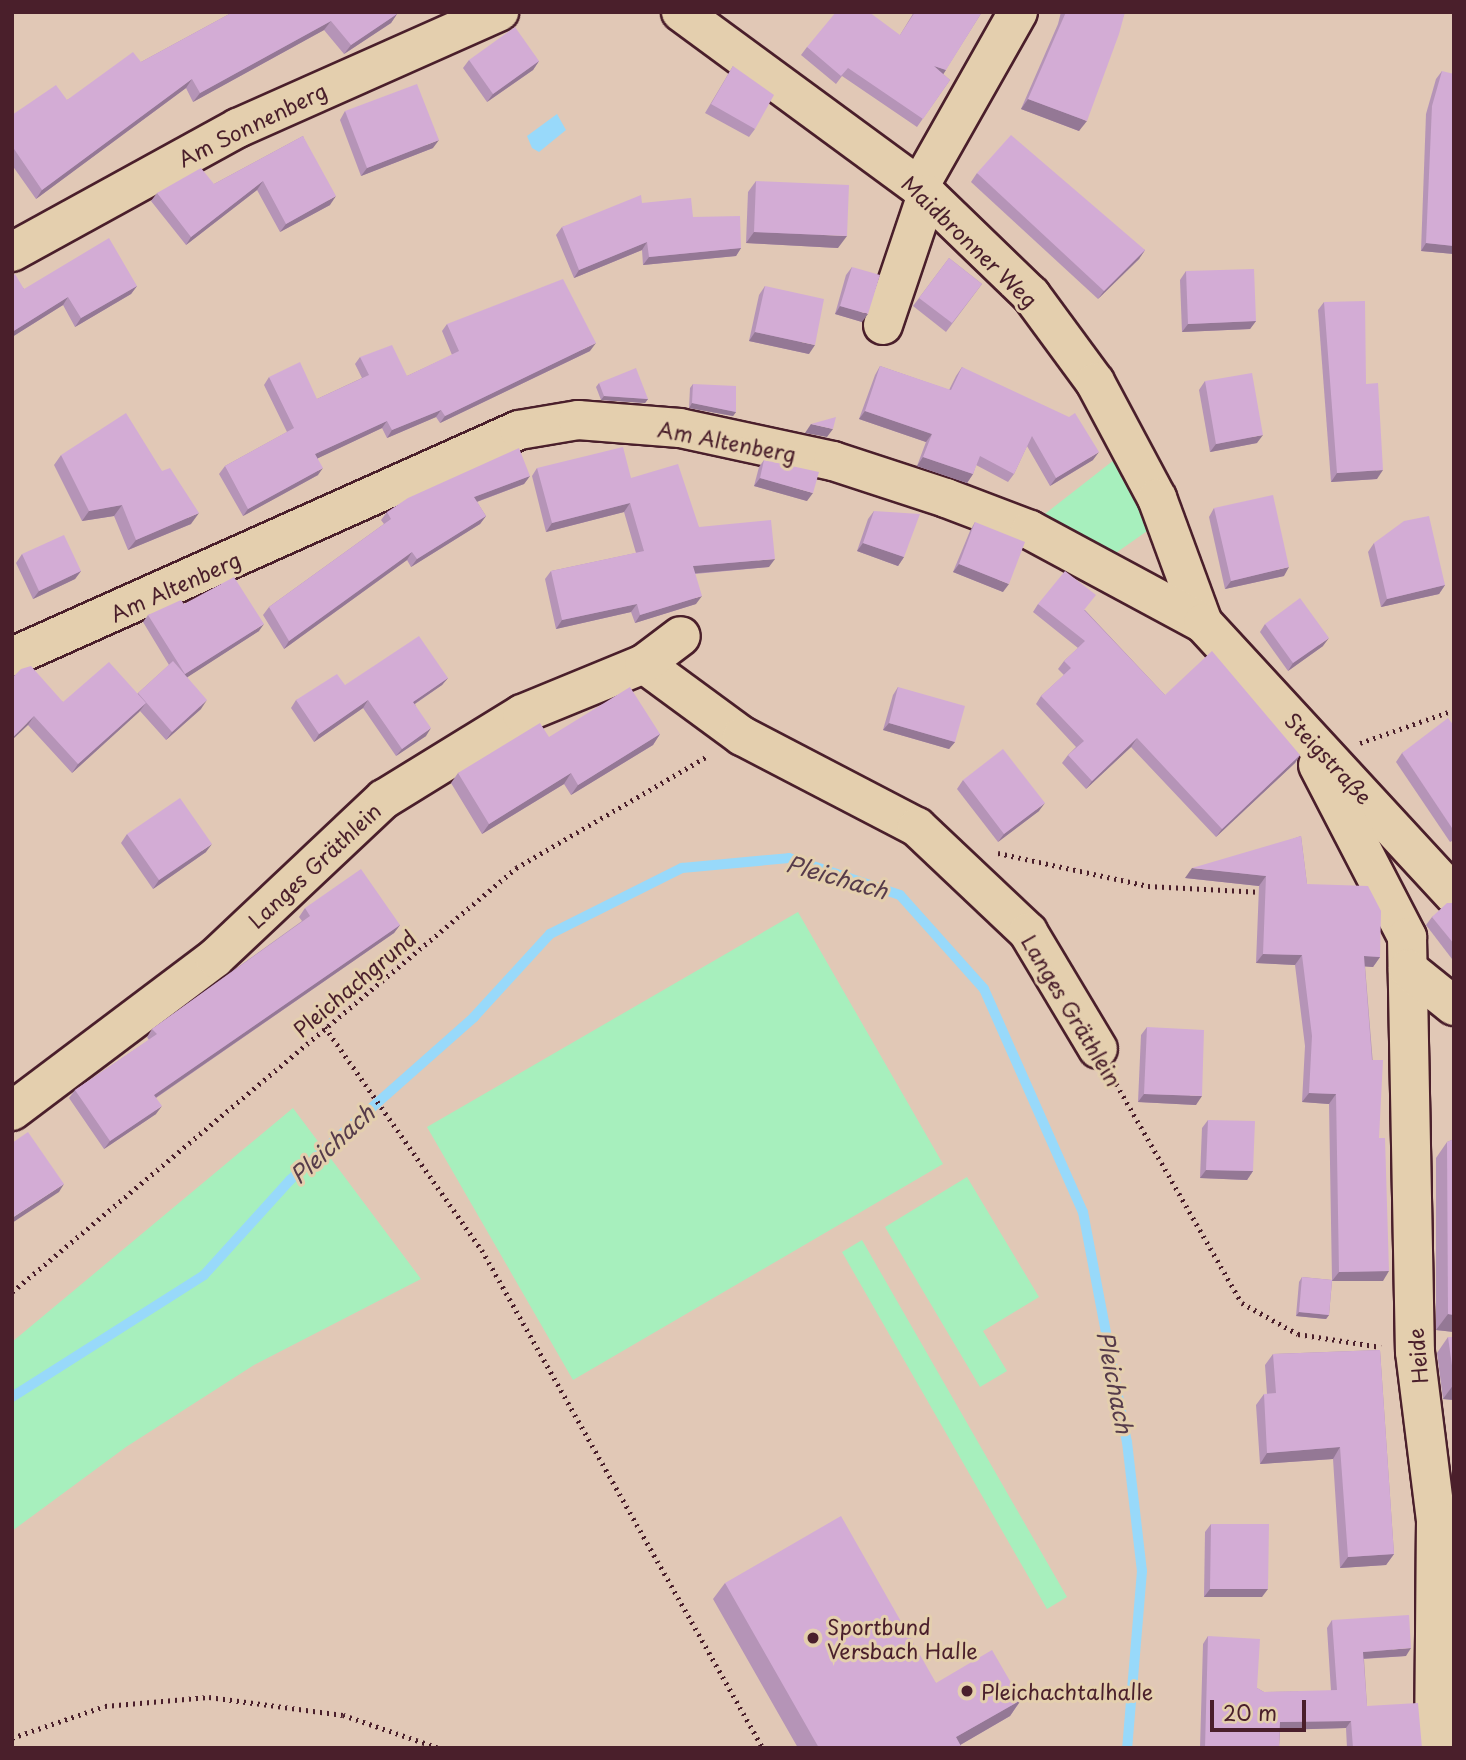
<!DOCTYPE html>
<html>
<head>
<meta charset="utf-8">
<style>
  body { margin:0 }
  #map { position:relative; width:1466px; height:1760px; overflow:hidden; background:#e1c8b6; font-family:"Playpen Sans",sans-serif }
  div>[style] { position:absolute }
  [style*='--x'] { left:calc(var(--x)*1px); top:calc(var(--y)*1px); width:calc(var(--w)*1px); rotate:calc(var(--a)*1deg) }
  .green>* { inset:0; background:#a7efbd }
  .water>* { inset:0; background:#98d9fa }
  .stream>* { height:10px; margin:-5px; padding:0 5px; transform-origin:5px; border-radius:5px; background:#98d9fa }
  .path>* { height:4.5px; margin-top:-2.25px; transform-origin:0; background:repeating-linear-gradient(90deg,#4a1f2b 0 2px,transparent 0 7px) }
  .roads { filter:drop-shadow(2px 0 #4a1f2b) drop-shadow(-2px 0 #4a1f2b) drop-shadow(0 2px #4a1f2b) drop-shadow(0 -2px #4a1f2b) }
  .minor>* { height:38px; margin:-19px; padding:0 19px; transform-origin:19px; border-radius:19px; background:#e4cfae }
  .wall>* { inset:0; background:#b594b7 }
  .shaded-wall>* { inset:0; background:#947895 }
  .building>* { inset:0; background:#d3acd5 }
  .dots>* { width:19px; height:19px; translate:-50% -50%; box-sizing:border-box; border:4px solid #e4cfae; border-radius:50% }
  span { translate:-50% -50%; white-space:nowrap; text-align:center; line-height:1.15; -webkit-text-stroke:6px #e4cfae; paint-order:stroke }
  .street-label { font-size:21px; color:#4a1f2b }
  .poi-label { font-size:21px; color:#4a1f2b }
  .left { translate:0 -50%; text-align:left }
  .water-label { font-size:23px; color:#563b4a; font-style:italic }
  .frame { position:absolute; inset:0; border:14px solid #4a1f2b; pointer-events:none }
  .scale { position:absolute; left:1210px; top:1700px; width:96px; height:32px; box-sizing:border-box; border:4px solid #4a1f2b; border-top:0; padding-left:9px; font-size:21px; line-height:24px; white-space:nowrap; color:#4a1f2b; -webkit-text-stroke:5px #e4cfae; paint-order:stroke }
</style>
</head>
<body>
<div id="map">
  <div class="green">
    <i style="clip-path:polygon(1114px 460px,1150px 529px,1113px 555px,1041px 517px)"></i>
    <i style="clip-path:polygon(798px 912px,943px 1164px,573px 1380px,427px 1127px)"></i>
    <i style="clip-path:polygon(293px 1108px,421px 1279px,254px 1365px,126px 1447px,12px 1531px,12px 1342px)"></i>
    <i style="clip-path:polygon(967px 1177px,1039px 1297px,983px 1331px,1007px 1371px,980px 1387px,885px 1227px)"></i>
    <i style="clip-path:polygon(862px 1240px,1067px 1597px,1047px 1609px,842px 1252px)"></i>
  </div>
  <div class="water">
    <i style="clip-path:polygon(557px 114px,566px 130px,539px 152px,532px 148px,527px 136px)"></i>
  </div>
  <div class="stream">
    <i style="--x:12;--y:1397;--w:227;--a:-32.4"></i>
    <i style="--x:204;--y:1275;--w:128;--a:-47.8"></i>
    <i style="--x:290;--y:1180;--w:246;--a:-41.5"></i>
    <i style="--x:474;--y:1017;--w:113;--a:-47.5"></i>
    <i style="--x:550;--y:934;--w:148;--a:-26.6"></i>
    <i style="--x:682;--y:868;--w:107;--a:-5.3"></i>
    <i style="--x:789;--y:858;--w:117;--a:18.4"></i>
    <i style="--x:900;--y:895;--w:126;--a:48.2"></i>
    <i style="--x:984;--y:989;--w:244;--a:66.1"></i>
    <i style="--x:1083;--y:1212;--w:234;--a:79.2"></i>
    <i style="--x:1127;--y:1442;--w:130;--a:83.4"></i>
    <i style="--x:1142;--y:1571;--w:178;--a:94.8"></i>
  </div>
  <div class="path">
    <i style="--x:1360;--y:743;--w:100;--a:-19.3"></i>
    <i style="--x:998;--y:853;--w:154;--a:12.4"></i>
    <i style="--x:1148;--y:886;--w:114;--a:3"></i>
    <i style="--x:325;--y:1027;--w:273;--a:54.9"></i>
    <i style="--x:482;--y:1250;--w:572;--a:60.57"></i>
    <i style="--x:1113;--y:1078;--w:259;--a:60.2"></i>
    <i style="--x:1242;--y:1303;--w:64;--a:29"></i>
    <i style="--x:1298;--y:1334;--w:84;--a:8.9"></i>
    <i style="--x:12;--y:1292;--w:659;--a:-40.07"></i>
    <i style="--x:516;--y:868;--w:222;--a:-30.3"></i>
    <i style="--x:12;--y:1738;--w:98;--a:-19"></i>
    <i style="--x:105;--y:1706;--w:104;--a:-4.9"></i>
    <i style="--x:209;--y:1697;--w:135;--a:7.7"></i>
    <i style="--x:343;--y:1715;--w:102;--a:19"></i>
  </div>
  <div class="roads">
    <div class="minor">
      <i style="--x:681;--y:12;--w:295;--a:36.3"></i>
      <i style="--x:919;--y:187;--w:156;--a:44"></i>
      <i style="--x:1031;--y:295;--w:108;--a:53.7"></i>
      <i style="--x:1095;--y:382;--w:132;--a:61.9"></i>
      <i style="--x:1157;--y:498;--w:133;--a:69.8"></i>
      <i style="--x:919;--y:187;--w:201;--a:-60.5"></i>
      <i style="--x:12;--y:252;--w:258;--a:-28.8"></i>
      <i style="--x:238;--y:128;--w:286;--a:-24"></i>
      <i style="--x:883;--y:325;--w:138;--a:-71.4"></i>
      <i style="--x:12;--y:657;--w:555;--a:-24.12"></i>
      <i style="--x:519;--y:430;--w:60;--a:-9.6"></i>
      <i style="--x:578;--y:420;--w:102;--a:4.5"></i>
      <i style="--x:680;--y:428;--w:157;--a:12.2"></i>
      <i style="--x:833;--y:461;--w:119;--a:18.1"></i>
      <i style="--x:946;--y:498;--w:90;--a:20.9"></i>
      <i style="--x:1030;--y:530;--w:196;--a:28.3"></i>
      <i style="--x:1203;--y:623;--w:370;--a:47.3"></i>
      <i style="--x:644;--y:664;--w:122;--a:36.3"></i>
      <i style="--x:742;--y:736;--w:197;--a:27.5"></i>
      <i style="--x:917;--y:827;--w:153;--a:43.4"></i>
      <i style="--x:1028;--y:932;--w:136;--a:59.1"></i>
      <i style="--x:1318;--y:765;--w:194;--a:62.6"></i>
      <i style="--x:1407;--y:937;--w:415;--a:88.9"></i>
      <i style="--x:1415;--y:1352;--w:169;--a:82.9"></i>
      <i style="--x:1436;--y:1520;--w:228;--a:90.5"></i>
      <i style="--x:1408;--y:969;--w:59;--a:38.8"></i>
      <i style="--x:12;--y:1111;--w:254;--a:-37"></i>
      <i style="--x:215;--y:958;--w:232;--a:-43.3"></i>
      <i style="--x:384;--y:799;--w:162;--a:-31.6"></i>
      <i style="--x:522;--y:714;--w:132;--a:-22.3"></i>
      <i style="--x:644;--y:664;--w:46;--a:-37.1"></i>
    </div>
  </div>
  <div class="wall">
    <i style="clip-path:polygon(233px 12px,397px 14px,391px 23px,344px 54px,324px 30px,193px 102px,186px 88px,36px 199px,12px 165px,12px 115px,67px 100px,141px 62px)"></i>
    <i style="clip-path:polygon(914px 12px,982px 12px,943px 74px,950px 80px,917px 127px,842px 76px,836px 84px,801px 55px,807px 47px,900px 35px)"></i>
    <i style="clip-path:polygon(1061px 12px,1125px 12px,1079px 131px,1021px 109px,1058px 24px)"></i>
    <i style="clip-path:polygon(469px 60px,539px 61px,533px 70px,487px 102px,463px 68px)"></i>
    <i style="clip-path:polygon(733px 66px,755px 129px,749px 137px,705px 113px)"></i>
    <i style="clip-path:polygon(1442px 71px,1454px 254px,1421px 251px,1426px 114px,1436px 79px)"></i>
    <i style="clip-path:polygon(345px 111px,433px 148px,361px 176px,340px 120px)"></i>
    <i style="clip-path:polygon(303px 136px,330px 205px,280px 232px,257px 190px,186px 245px,151px 201px,157px 193px,214px 184px)"></i>
    <i style="clip-path:polygon(977px 173px,1145px 250px,1139px 259px,1098px 299px,971px 182px)"></i>
    <i style="clip-path:polygon(756px 181px,838px 248px,746px 243px,748px 192px)"></i>
    <i style="clip-path:polygon(642px 203px,693px 217px,741px 248px,736px 256px,643px 265px,642px 250px,574px 278px,556px 235px,562px 227px)"></i>
    <i style="clip-path:polygon(949px 258px,982px 284px,946px 332px,913px 306px)"></i>
    <i style="clip-path:polygon(852px 267px,862px 322px,835px 314px,846px 275px)"></i>
    <i style="clip-path:polygon(1186px 271px,1256px 321px,1250px 329px,1182px 332px,1180px 280px)"></i>
    <i style="clip-path:polygon(12px 276px,24px 289px,137px 286px,131px 294px,75px 327px,63px 305px,12px 337px)"></i>
    <i style="clip-path:polygon(765px 286px,809px 354px,749px 341px,759px 295px)"></i>
    <i style="clip-path:polygon(1324px 302px,1366px 384px,1377px 479px,1331px 482px,1318px 310px)"></i>
    <i style="clip-path:polygon(447px 324px,590px 351px,440px 423px,436px 417px,387px 438px,382px 428px,318px 458px,318px 475px,243px 516px,219px 474px,225px 466px,287px 432px,264px 385px,269px 377px,317px 399px,362px 378px,355px 364px,360px 357px,407px 376px,452px 355px,442px 331px)"></i>
    <i style="clip-path:polygon(880px 366px,949px 390px,956px 376px,962px 367px,1093px 460px,1050px 486px,1027px 446px,1014px 474px,1008px 482px,976px 465px,973px 474px,967px 483px,917px 466px,926px 442px,859px 419px,875px 375px)"></i>
    <i style="clip-path:polygon(1205px 381px,1257px 443px,1210px 452px,1199px 390px)"></i>
    <i style="clip-path:polygon(599px 383px,648px 399px,645px 403px,601px 400px,596px 387px)"></i>
    <i style="clip-path:polygon(693px 384px,736px 412px,733px 416px,689px 408px,690px 388px)"></i>
    <i style="clip-path:polygon(61px 455px,162px 471px,191px 524px,128px 550px,114px 516px,82px 521px,54px 465px)"></i>
    <i style="clip-path:polygon(764px 460px,807px 501px,754px 486px,759px 467px)"></i>
    <i style="clip-path:polygon(537px 468px,631px 478px,699px 527px,769px 567px,695px 574px,696px 604px,635px 623px,631px 612px,556px 629px,545px 579px,551px 571px,636px 553px,624px 512px,546px 532px,532px 476px)"></i>
    <i style="clip-path:polygon(530px 476px,524px 484px,477px 502px,486px 516px,480px 524px,411px 567px,407px 560px,284px 649px,263px 615px,269px 607px,384px 524px,381px 520px,387px 512px)"></i>
    <i style="clip-path:polygon(1214px 508px,1284px 576px,1225px 589px,1209px 517px)"></i>
    <i style="clip-path:polygon(874px 511px,904px 557px,898px 566px,857px 551px,868px 519px)"></i>
    <i style="clip-path:polygon(975px 522px,1003px 592px,953px 572px,970px 531px)"></i>
    <i style="clip-path:polygon(1374px 543px,1445px 585px,1439px 594px,1381px 607px,1368px 552px)"></i>
    <i style="clip-path:polygon(22px 554px,81px 571px,75px 579px,33px 599px,16px 563px)"></i>
    <i style="clip-path:polygon(184px 604px,259px 631px,187px 677px,201px 709px,166px 740px,140px 711px,72px 773px,28px 725px,12px 678px,63px 702px,137px 694px,169px 665px,143px 622px,148px 615px)"></i>
    <i style="clip-path:polygon(1038px 604px,1085px 610px,1165px 695px,1300px 755px,1295px 763px,1216px 837px,1131px 747px,1086px 789px,1062px 763px,1068px 755px,1076px 747px,1036px 704px,1041px 696px,1064px 675px,1058px 669px,1064px 661px,1078px 648px,1033px 612px)"></i>
    <i style="clip-path:polygon(1265px 624px,1323px 646px,1288px 671px,1260px 632px)"></i>
    <i style="clip-path:polygon(448px 678px,442px 685px,415px 704px,426px 736px,396px 756px,363px 708px,314px 742px,291px 708px,296px 700px,345px 685px)"></i>
    <i style="clip-path:polygon(898px 687px,955px 742px,949px 749px,883px 730px,893px 695px)"></i>
    <i style="clip-path:polygon(1454px 726px,1454px 840px,1450px 842px,1396px 762px,1402px 753px)"></i>
    <i style="clip-path:polygon(660px 734px,653px 745px,571px 795px,564px 784px,482px 834px,451px 783px,458px 773px,549px 737px)"></i>
    <i style="clip-path:polygon(963px 780px,1039px 811px,998px 842px,957px 789px)"></i>
    <i style="clip-path:polygon(127px 834px,206px 852px,153px 889px,121px 843px)"></i>
    <i style="clip-path:polygon(1301px 836px,1307px 884px,1380px 957px,1373px 967px,1365px 966px,1379px 1138px,1383px 1281px,1332px 1281px,1329px 1315px,1326px 1319px,1296px 1316px,1299px 1282px,1302px 1277px,1332px 1280px,1329px 1104px,1302px 1102px,1305px 1046px,1295px 965px,1256px 963px,1259px 886px,1185px 878px)"></i>
    <i style="clip-path:polygon(1454px 903px,1454px 958px,1452px 959px,1426px 925px,1432px 917px)"></i>
    <i style="clip-path:polygon(305px 908px,400px 925px,394px 933px,156px 1098px,156px 1114px,104px 1149px,69px 1098px,75px 1090px,149px 1040px,147px 1037px,152px 1029px,302px 921px,299px 917px)"></i>
    <i style="clip-path:polygon(1147px 1027px,1196px 1105px,1138px 1102px,1141px 1035px)"></i>
    <i style="clip-path:polygon(1208px 1120px,1253px 1171px,1247px 1180px,1200px 1178px,1202px 1128px)"></i>
    <i style="clip-path:polygon(1454px 1139px,1454px 1332px,1436px 1330px,1436px 1158px,1447px 1142px)"></i>
    <i style="clip-path:polygon(1448px 1337px,1454px 1337px,1454px 1400px,1443px 1399px,1437px 1353px)"></i>
    <i style="clip-path:polygon(1380px 1350px,1394px 1554px,1386px 1565px,1340px 1568px,1333px 1459px,1260px 1464px,1256px 1405px,1264px 1394px,1267px 1394px,1265px 1365px,1273px 1354px)"></i>
    <i style="clip-path:polygon(1211px 1524px,1262px 1597px,1204px 1597px,1205px 1532px)"></i>
    <i style="clip-path:polygon(725px 1583px,936px 1683px,1021px 1700px,1010px 1716px,960px 1745px,962px 1748px,798px 1748px,713px 1599px)"></i>
    <i style="clip-path:polygon(1332px 1620px,1406px 1656px,1364px 1659px,1367px 1706px,1422px 1748px,1347px 1748px,1346px 1728px,1280px 1730px,1279px 1748px,1200px 1748px,1203px 1644px,1208px 1636px,1257px 1688px,1264px 1692px,1331px 1691px,1327px 1628px)"></i>
  </div>
  <div class="shaded-wall">
    <i style="clip-path:polygon(397px 14px,391px 23px,344px 54px,351px 45px)"></i>
    <i style="clip-path:polygon(331px 21px,324px 30px,193px 102px,200px 93px)"></i>
    <i style="clip-path:polygon(539px 61px,533px 70px,487px 102px,493px 94px)"></i>
    <i style="clip-path:polygon(934px 66px,946px 70px,940px 79px)"></i>
    <i style="clip-path:polygon(192px 79px,186px 88px,36px 199px,42px 190px)"></i>
    <i style="clip-path:polygon(1028px 99px,1087px 121px,1079px 131px,1021px 109px)"></i>
    <i style="clip-path:polygon(439px 140px,433px 148px,361px 176px,367px 168px)"></i>
    <i style="clip-path:polygon(263px 181px,257px 190px,186px 245px,191px 237px)"></i>
    <i style="clip-path:polygon(336px 196px,330px 205px,280px 232px,286px 224px)"></i>
    <i style="clip-path:polygon(754px 232px,847px 236px,838px 248px,746px 243px)"></i>
    <i style="clip-path:polygon(647px 242px,642px 250px,574px 278px,579px 270px)"></i>
    <i style="clip-path:polygon(1426px 243px,1454px 246px,1454px 254px,1421px 251px)"></i>
    <i style="clip-path:polygon(741px 248px,736px 256px,643px 265px,649px 257px)"></i>
    <i style="clip-path:polygon(1145px 250px,1139px 259px,1098px 299px,1104px 291px)"></i>
    <i style="clip-path:polygon(137px 286px,131px 294px,75px 327px,81px 318px)"></i>
    <i style="clip-path:polygon(68px 297px,63px 305px,12px 337px,12px 332px)"></i>
    <i style="clip-path:polygon(840px 306px,868px 314px,862px 322px,835px 314px)"></i>
    <i style="clip-path:polygon(1256px 321px,1250px 329px,1182px 332px,1188px 324px)"></i>
    <i style="clip-path:polygon(755px 332px,815px 345px,809px 354px,749px 341px)"></i>
    <i style="clip-path:polygon(596px 343px,590px 351px,440px 423px,445px 416px)"></i>
    <i style="clip-path:polygon(604px 396px,648px 399px,645px 403px,601px 400px)"></i>
    <i style="clip-path:polygon(692px 403px,736px 412px,733px 416px,689px 408px)"></i>
    <i style="clip-path:polygon(441px 410px,436px 417px,387px 438px,392px 430px)"></i>
    <i style="clip-path:polygon(865px 411px,932px 434px,926px 442px,859px 419px)"></i>
    <i style="clip-path:polygon(387px 421px,382px 428px,310px 462px,315px 454px)"></i>
    <i style="clip-path:polygon(811px 424px,833px 429px,827px 437px,805px 433px)"></i>
    <i style="clip-path:polygon(1263px 435px,1257px 443px,1210px 452px,1216px 444px)"></i>
    <i style="clip-path:polygon(1099px 452px,1093px 460px,1050px 486px,1056px 478px)"></i>
    <i style="clip-path:polygon(923px 457px,973px 474px,967px 483px,917px 466px)"></i>
    <i style="clip-path:polygon(323px 468px,318px 475px,243px 516px,248px 509px)"></i>
    <i style="clip-path:polygon(1383px 470px,1377px 479px,1331px 482px,1337px 473px)"></i>
    <i style="clip-path:polygon(530px 476px,524px 484px,468px 505px,474px 497px)"></i>
    <i style="clip-path:polygon(760px 478px,813px 493px,807px 501px,754px 486px)"></i>
    <i style="clip-path:polygon(630px 503px,624px 512px,546px 532px,552px 523px)"></i>
    <i style="clip-path:polygon(122px 505px,114px 516px,82px 521px,89px 511px)"></i>
    <i style="clip-path:polygon(199px 513px,191px 524px,128px 550px,136px 540px)"></i>
    <i style="clip-path:polygon(486px 516px,480px 524px,411px 567px,417px 559px)"></i>
    <i style="clip-path:polygon(863px 543px,904px 557px,898px 566px,857px 551px)"></i>
    <i style="clip-path:polygon(412px 552px,407px 560px,284px 649px,289px 641px)"></i>
    <i style="clip-path:polygon(775px 559px,769px 567px,687px 574px,693px 566px)"></i>
    <i style="clip-path:polygon(959px 564px,1009px 584px,1003px 592px,953px 572px)"></i>
    <i style="clip-path:polygon(1289px 567px,1284px 576px,1225px 589px,1231px 581px)"></i>
    <i style="clip-path:polygon(81px 571px,75px 579px,33px 599px,39px 591px)"></i>
    <i style="clip-path:polygon(1445px 585px,1439px 594px,1381px 607px,1387px 599px)"></i>
    <i style="clip-path:polygon(702px 596px,696px 604px,635px 623px,640px 615px)"></i>
    <i style="clip-path:polygon(637px 604px,631px 612px,556px 629px,562px 620px)"></i>
    <i style="clip-path:polygon(264px 624px,259px 631px,180px 682px,185px 674px)"></i>
    <i style="clip-path:polygon(1329px 638px,1323px 646px,1288px 671px,1293px 663px)"></i>
    <i style="clip-path:polygon(448px 678px,442px 685px,407px 709px,413px 702px)"></i>
    <i style="clip-path:polygon(207px 700px,201px 709px,166px 740px,172px 732px)"></i>
    <i style="clip-path:polygon(368px 700px,363px 708px,314px 742px,319px 734px)"></i>
    <i style="clip-path:polygon(146px 703px,139px 712px,72px 773px,78px 764px)"></i>
    <i style="clip-path:polygon(34px 716px,28px 725px,12px 740px,12px 738px)"></i>
    <i style="clip-path:polygon(889px 723px,955px 742px,949px 749px,883px 730px)"></i>
    <i style="clip-path:polygon(431px 728px,426px 736px,396px 756px,402px 749px)"></i>
    <i style="clip-path:polygon(660px 734px,653px 745px,571px 795px,578px 785px)"></i>
    <i style="clip-path:polygon(1137px 738px,1131px 747px,1086px 789px,1092px 781px)"></i>
    <i style="clip-path:polygon(1300px 755px,1295px 763px,1216px 837px,1222px 829px)"></i>
    <i style="clip-path:polygon(571px 773px,564px 784px,482px 834px,489px 824px)"></i>
    <i style="clip-path:polygon(1045px 803px,1039px 811px,998px 842px,1004px 834px)"></i>
    <i style="clip-path:polygon(212px 844px,206px 852px,153px 889px,159px 880px)"></i>
    <i style="clip-path:polygon(1192px 868px,1266px 876px,1259px 886px,1185px 878px)"></i>
    <i style="clip-path:polygon(400px 925px,394px 933px,148px 1103px,154px 1095px)"></i>
    <i style="clip-path:polygon(1263px 954px,1302px 955px,1295px 965px,1256px 963px)"></i>
    <i style="clip-path:polygon(1364px 956px,1380px 957px,1373px 967px,1357px 966px)"></i>
    <i style="clip-path:polygon(1309px 1093px,1336px 1094px,1329px 1104px,1302px 1102px)"></i>
    <i style="clip-path:polygon(1144px 1094px,1202px 1096px,1196px 1105px,1138px 1102px)"></i>
    <i style="clip-path:polygon(162px 1106px,156px 1114px,104px 1149px,110px 1141px)"></i>
    <i style="clip-path:polygon(1206px 1170px,1253px 1171px,1247px 1180px,1200px 1178px)"></i>
    <i style="clip-path:polygon(64px 1184px,59px 1192px,12px 1223px,12px 1218px)"></i>
    <i style="clip-path:polygon(1389px 1271px,1383px 1281px,1332px 1281px,1339px 1272px)"></i>
    <i style="clip-path:polygon(1299px 1312px,1329px 1315px,1326px 1319px,1296px 1316px)"></i>
    <i style="clip-path:polygon(1448px 1314px,1454px 1315px,1454px 1332px,1436px 1330px)"></i>
    <i style="clip-path:polygon(1454px 1384px,1454px 1400px,1443px 1399px)"></i>
    <i style="clip-path:polygon(1340px 1447px,1333px 1459px,1260px 1464px,1267px 1453px)"></i>
    <i style="clip-path:polygon(1394px 1554px,1386px 1565px,1340px 1568px,1348px 1557px)"></i>
    <i style="clip-path:polygon(1210px 1589px,1268px 1589px,1262px 1597px,1204px 1597px)"></i>
    <i style="clip-path:polygon(1411px 1648px,1406px 1656px,1358px 1659px,1363px 1652px)"></i>
    <i style="clip-path:polygon(1021px 1700px,1010px 1716px,955px 1748px,956px 1737px)"></i>
    <i style="clip-path:polygon(1351px 1721px,1346px 1728px,1275px 1730px,1280px 1722px)"></i>
  </div>
  <div class="building">
    <i style="clip-path:polygon(233px 12px,395px 12px,397px 14px,351px 45px,331px 21px,200px 93px,192px 79px,42px 190px,12px 146px,12px 115px,56px 85px,67px 100px,133px 52px,141px 62px)"></i>
    <i style="clip-path:polygon(836px 12px,869px 12px,900px 35px,915px 12px,982px 12px,946px 70px,934px 66px,950px 80px,923px 119px,848px 68px,841px 76px,807px 47px)"></i>
    <i style="clip-path:polygon(1066px 12px,1125px 12px,1119px 34px,1087px 121px,1028px 99px)"></i>
    <i style="clip-path:polygon(515px 27px,539px 61px,493px 94px,469px 60px)"></i>
    <i style="clip-path:polygon(733px 66px,774px 95px,755px 129px,711px 104px)"></i>
    <i style="clip-path:polygon(1442px 71px,1454px 74px,1454px 246px,1426px 243px,1432px 106px)"></i>
    <i style="clip-path:polygon(417px 84px,439px 140px,367px 168px,345px 111px)"></i>
    <i style="clip-path:polygon(1011px 135px,1145px 250px,1104px 291px,977px 173px)"></i>
    <i style="clip-path:polygon(303px 136px,336px 196px,286px 224px,263px 181px,191px 237px,157px 193px,201px 168px,214px 184px)"></i>
    <i style="clip-path:polygon(756px 181px,849px 185px,847px 236px,754px 232px)"></i>
    <i style="clip-path:polygon(641px 195px,642px 203px,691px 198px,693px 217px,740px 216px,741px 248px,649px 257px,647px 242px,579px 270px,562px 227px)"></i>
    <i style="clip-path:polygon(109px 238px,137px 286px,81px 318px,68px 297px,12px 332px,12px 276px,15px 274px,24px 289px)"></i>
    <i style="clip-path:polygon(949px 258px,982px 284px,952px 323px,919px 298px)"></i>
    <i style="clip-path:polygon(852px 267px,880px 275px,868px 314px,840px 306px)"></i>
    <i style="clip-path:polygon(1254px 269px,1256px 321px,1188px 324px,1186px 271px)"></i>
    <i style="clip-path:polygon(563px 279px,596px 343px,445px 416px,441px 410px,392px 430px,387px 421px,315px 454px,323px 468px,248px 509px,225px 466px,294px 428px,269px 377px,300px 362px,317px 399px,369px 375px,360px 357px,392px 345px,407px 376px,459px 351px,447px 324px)"></i>
    <i style="clip-path:polygon(765px 286px,824px 299px,815px 345px,755px 332px)"></i>
    <i style="clip-path:polygon(1365px 301px,1366px 384px,1378px 383px,1383px 470px,1337px 473px,1324px 302px)"></i>
    <i style="clip-path:polygon(880px 366px,951px 390px,962px 367px,1069px 417px,1075px 413px,1099px 452px,1056px 478px,1032px 436px,1014px 474px,980px 456px,973px 474px,923px 457px,932px 434px,865px 411px)"></i>
    <i style="clip-path:polygon(636px 368px,648px 399px,604px 396px,599px 383px)"></i>
    <i style="clip-path:polygon(1252px 373px,1263px 435px,1216px 444px,1205px 381px)"></i>
    <i style="clip-path:polygon(693px 384px,736px 386px,736px 412px,692px 403px)"></i>
    <i style="clip-path:polygon(126px 413px,162px 471px,170px 468px,199px 513px,136px 540px,122px 505px,89px 511px,61px 455px)"></i>
    <i style="clip-path:polygon(836px 417px,833px 429px,811px 424px)"></i>
    <i style="clip-path:polygon(623px 447px,631px 478px,678px 464px,699px 527px,771px 520px,775px 559px,693px 566px,702px 596px,640px 615px,637px 604px,562px 620px,551px 571px,644px 551px,630px 503px,552px 523px,537px 468px)"></i>
    <i style="clip-path:polygon(519px 448px,530px 476px,474px 497px,486px 516px,417px 559px,412px 552px,289px 641px,269px 607px,391px 519px,387px 512px,408px 498px)"></i>
    <i style="clip-path:polygon(764px 460px,819px 472px,813px 493px,760px 478px)"></i>
    <i style="clip-path:polygon(1273px 495px,1289px 567px,1231px 581px,1214px 508px)"></i>
    <i style="clip-path:polygon(874px 511px,920px 514px,904px 557px,863px 543px)"></i>
    <i style="clip-path:polygon(1429px 516px,1445px 585px,1387px 599px,1374px 543px,1404px 521px)"></i>
    <i style="clip-path:polygon(975px 522px,1025px 542px,1009px 584px,959px 564px)"></i>
    <i style="clip-path:polygon(64px 535px,81px 571px,39px 591px,22px 554px)"></i>
    <i style="clip-path:polygon(1065px 571px,1096px 595px,1084px 610px,1165px 695px,1212px 651px,1300px 755px,1222px 829px,1137px 738px,1092px 781px,1068px 755px,1084px 741px,1041px 696px,1071px 668px,1064px 661px,1085px 641px,1038px 604px)"></i>
    <i style="clip-path:polygon(234px 577px,264px 624px,185px 674px,148px 615px,181px 600px,184px 604px)"></i>
    <i style="clip-path:polygon(1300px 598px,1329px 638px,1293px 663px,1265px 624px)"></i>
    <i style="clip-path:polygon(419px 636px,448px 678px,413px 702px,431px 728px,402px 749px,368px 700px,319px 734px,296px 700px,337px 674px,345px 685px)"></i>
    <i style="clip-path:polygon(173px 661px,207px 700px,172px 732px,138px 693px)"></i>
    <i style="clip-path:polygon(109px 662px,146px 703px,78px 764px,34px 716px,12px 738px,12px 678px,21px 669px,31px 666px,63px 702px)"></i>
    <i style="clip-path:polygon(630px 687px,660px 734px,578px 785px,571px 773px,489px 824px,458px 773px,540px 723px,549px 737px)"></i>
    <i style="clip-path:polygon(898px 687px,965px 706px,955px 742px,889px 723px)"></i>
    <i style="clip-path:polygon(1448px 718px,1454px 726px,1454px 831px,1402px 753px)"></i>
    <i style="clip-path:polygon(1003px 749px,1045px 803px,1004px 834px,963px 780px)"></i>
    <i style="clip-path:polygon(180px 798px,212px 844px,159px 880px,127px 834px)"></i>
    <i style="clip-path:polygon(1301px 836px,1307px 884px,1368px 886px,1381px 911px,1380px 957px,1364px 956px,1372px 1060px,1383px 1060px,1379px 1138px,1385px 1138px,1389px 1271px,1339px 1272px,1336px 1094px,1309px 1093px,1312px 1036px,1302px 955px,1263px 954px,1266px 876px,1192px 868px)"></i>
    <i style="clip-path:polygon(361px 869px,400px 925px,154px 1095px,162px 1106px,110px 1141px,75px 1090px,157px 1034px,152px 1029px,310px 916px,305px 908px)"></i>
    <i style="clip-path:polygon(1447px 903px,1454px 903px,1454px 944px,1432px 917px)"></i>
    <i style="clip-path:polygon(1147px 1027px,1204px 1030px,1202px 1096px,1144px 1094px)"></i>
    <i style="clip-path:polygon(1208px 1120px,1255px 1121px,1253px 1171px,1206px 1170px)"></i>
    <i style="clip-path:polygon(28px 1132px,64px 1184px,12px 1218px,12px 1143px)"></i>
    <i style="clip-path:polygon(1454px 1139px,1454px 1315px,1448px 1314px,1447px 1142px)"></i>
    <i style="clip-path:polygon(1302px 1277px,1332px 1280px,1329px 1315px,1299px 1312px)"></i>
    <i style="clip-path:polygon(1448px 1337px,1454px 1337px,1454px 1380px)"></i>
    <i style="clip-path:polygon(1380px 1350px,1394px 1554px,1348px 1557px,1340px 1447px,1267px 1453px,1264px 1394px,1276px 1393px,1273px 1354px)"></i>
    <i style="clip-path:polygon(841px 1516px,936px 1683px,992px 1650px,1021px 1700px,956px 1737px,962px 1748px,819px 1748px,725px 1583px)"></i>
    <i style="clip-path:polygon(1211px 1524px,1269px 1524px,1268px 1589px,1210px 1589px)"></i>
    <i style="clip-path:polygon(1409px 1615px,1411px 1648px,1363px 1652px,1367px 1706px,1418px 1703px,1422px 1748px,1353px 1748px,1351px 1721px,1280px 1722px,1279px 1748px,1205px 1748px,1208px 1636px,1260px 1639px,1257px 1688px,1264px 1692px,1337px 1690px,1332px 1620px)"></i>
  </div>
  <div class="dots">
    <i style="left:813px;top:1638px;background:#4a1f2b"></i>
    <i style="left:967px;top:1691px;background:#4a1f2b"></i>
  </div>
  <div class="street-label">
    <span style="left:252px;top:124px;rotate:-26deg">Am Sonnenberg</span>
    <span style="left:970px;top:241px;rotate:44deg">Maidbronner Weg</span>
    <span style="left:727px;top:441px;rotate:11deg">Am Altenberg</span>
    <span style="left:175px;top:586px;rotate:-24deg">Am Altenberg</span>
    <span style="left:1329px;top:758px;rotate:47deg">Steigstraße</span>
    <span style="left:314px;top:865px;rotate:-43deg">Langes Gräthlein</span>
    <span style="left:354px;top:983px;rotate:-40deg">Pleichachgrund</span>
    <span style="left:1072px;top:1010px;rotate:59deg">Langes Gräthlein</span>
    <span style="left:1417px;top:1356px;rotate:-95deg">Heide</span>
  </div>
  <div class="poi-label">
    <span class="left" style="left:827px;top:1638px">Sportbund<br>Versbach Halle</span>
    <span class="left" style="left:981px;top:1691px">Pleichachtalhalle</span>
  </div>
  <div class="water-label">
    <span style="left:837px;top:877px;rotate:16deg">Pleichach</span>
    <span style="left:332px;top:1144px;rotate:-42deg">Pleichach</span>
    <span style="left:1115px;top:1382px;rotate:79deg">Pleichach</span>
  </div>
  <div class="frame"></div>
  <div class="scale">20 m</div>
</div>
</body>
</html>
